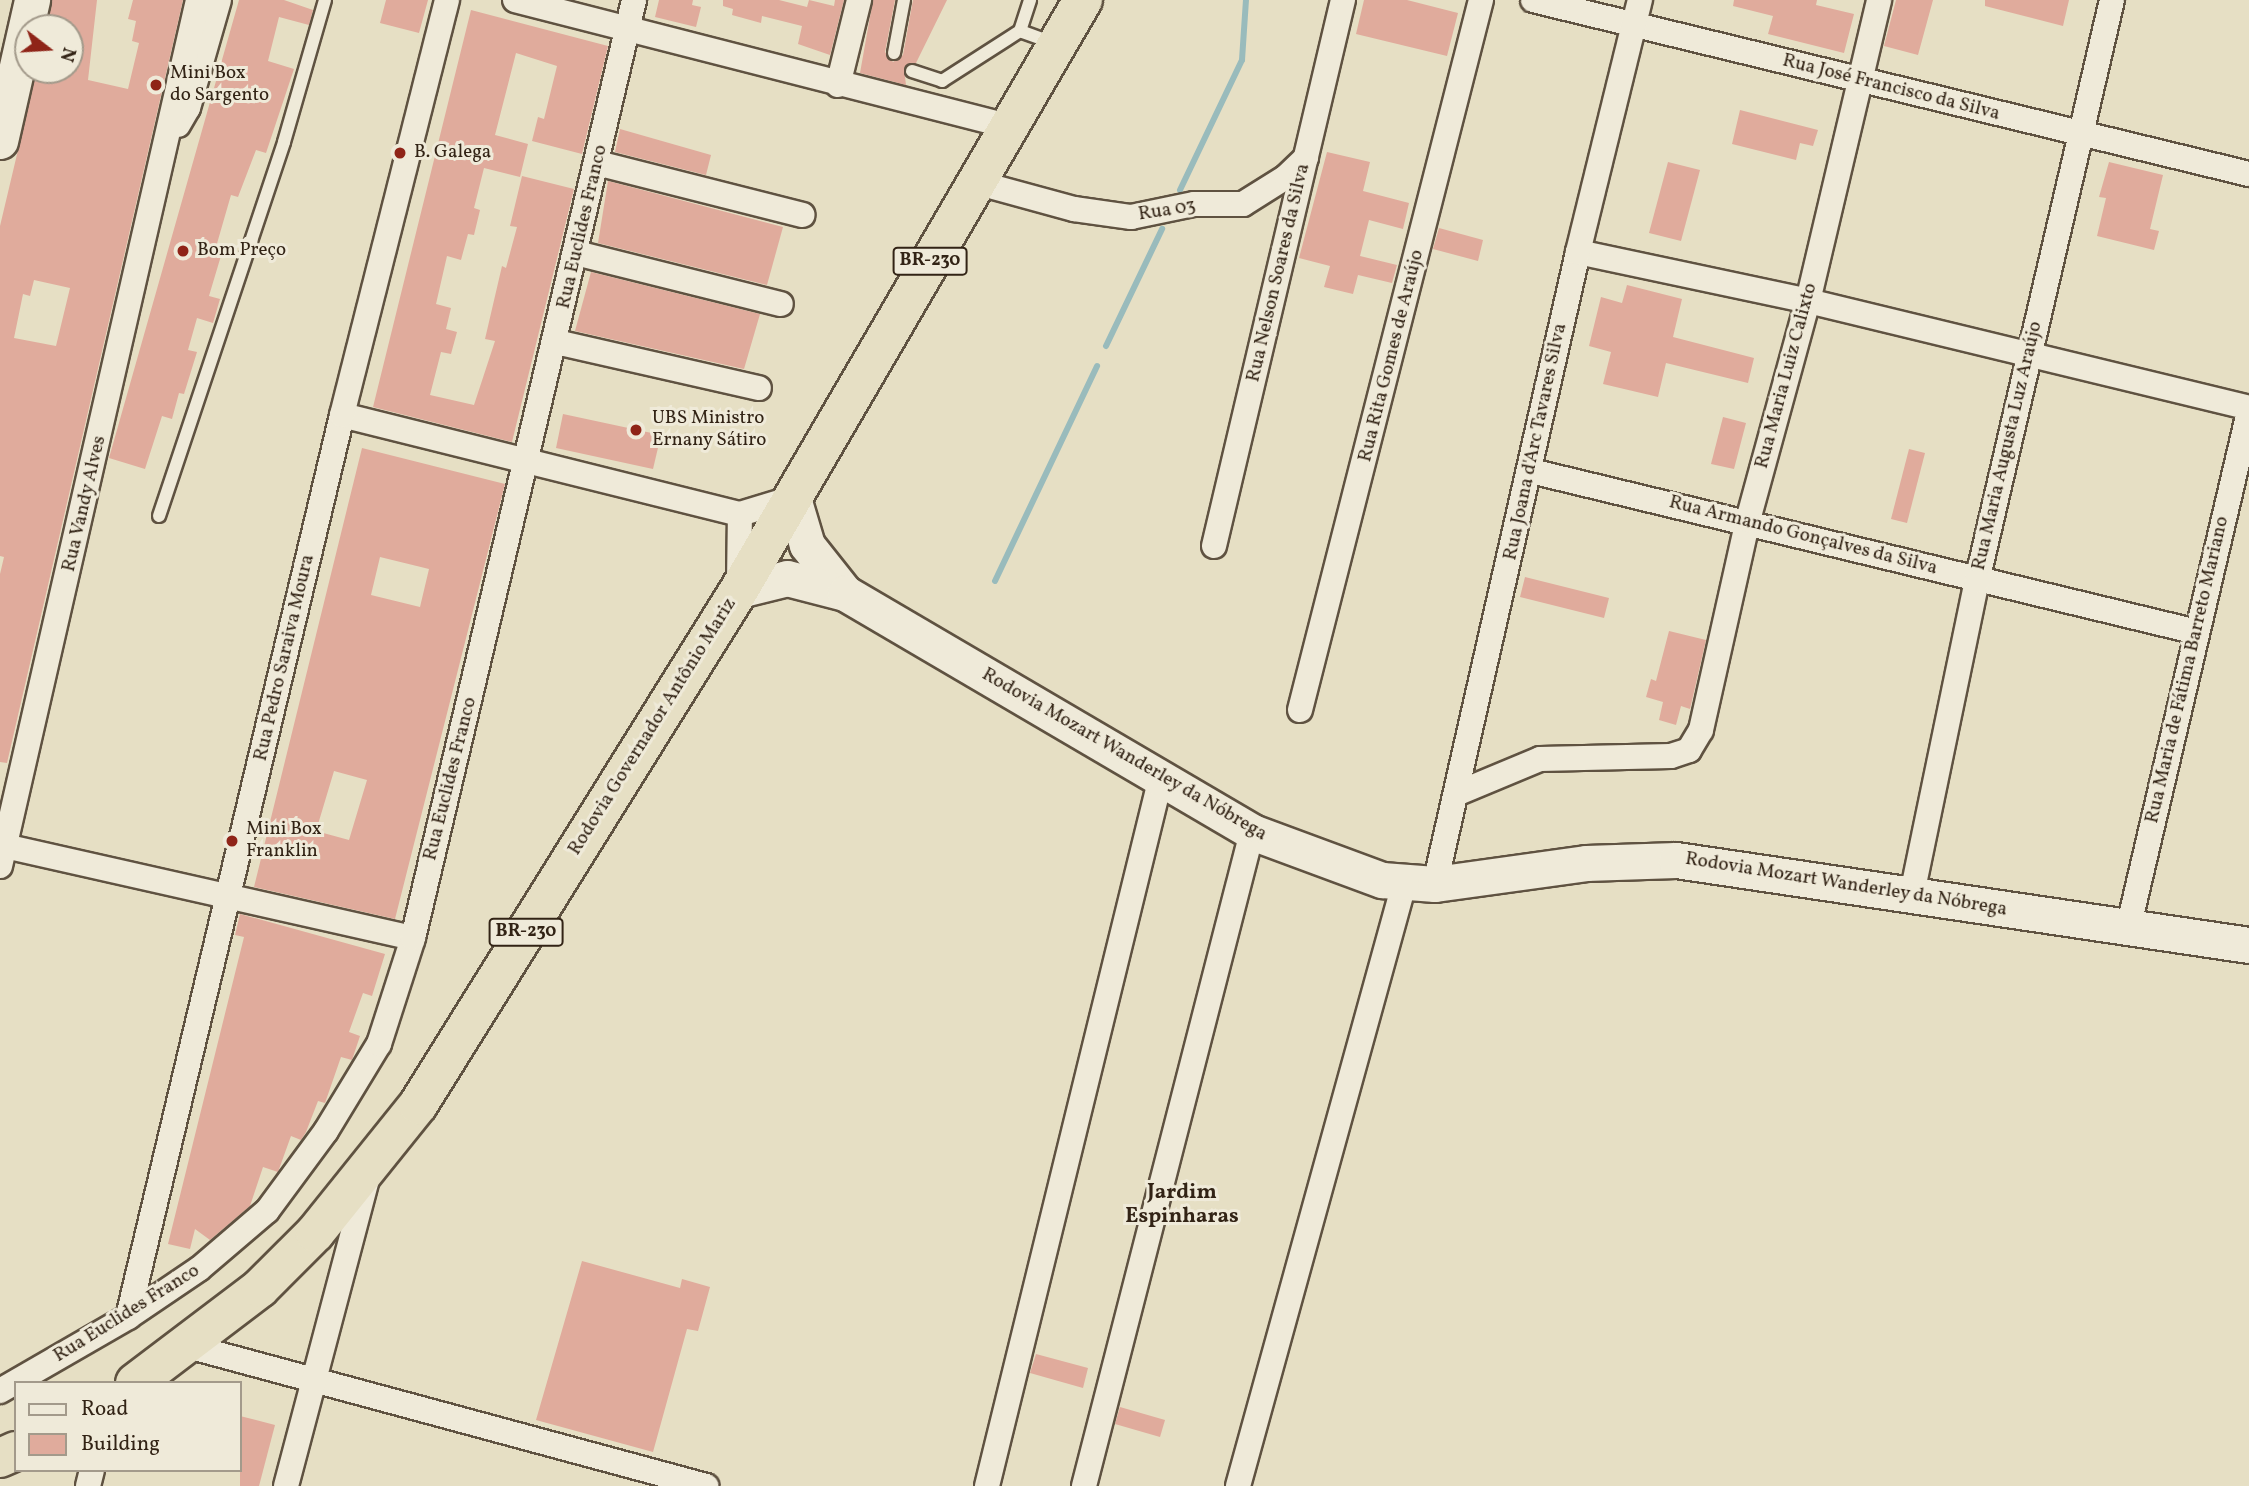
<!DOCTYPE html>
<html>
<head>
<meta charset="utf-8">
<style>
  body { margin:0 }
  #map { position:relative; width:2249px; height:1486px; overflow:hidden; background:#e6dfc4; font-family:Vollkorn,serif }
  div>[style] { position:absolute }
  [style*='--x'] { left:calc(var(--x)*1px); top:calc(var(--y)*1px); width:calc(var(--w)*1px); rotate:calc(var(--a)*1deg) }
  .stream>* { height:6px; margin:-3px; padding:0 3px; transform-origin:3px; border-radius:3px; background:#99bbbc }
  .building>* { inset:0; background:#e0ab9c }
  .roads { filter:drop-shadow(2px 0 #5f5241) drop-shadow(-2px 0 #5f5241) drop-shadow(0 2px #5f5241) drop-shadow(0 -2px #5f5241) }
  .lane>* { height:12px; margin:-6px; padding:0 6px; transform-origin:6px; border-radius:6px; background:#efead9 }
  .street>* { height:24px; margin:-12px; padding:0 12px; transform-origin:12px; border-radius:12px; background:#efead9 }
  .secondary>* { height:35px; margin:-17.5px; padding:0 17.5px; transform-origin:17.5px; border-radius:17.5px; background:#efead9 }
  .highway>* { height:38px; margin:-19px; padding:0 19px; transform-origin:19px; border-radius:19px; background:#e6dfc4 }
  .dots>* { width:19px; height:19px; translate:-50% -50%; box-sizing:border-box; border:4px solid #efead9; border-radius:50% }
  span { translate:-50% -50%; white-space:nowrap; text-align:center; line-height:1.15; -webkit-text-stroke:6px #efead9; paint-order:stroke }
  .shield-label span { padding:2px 5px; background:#efead9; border:2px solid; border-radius:5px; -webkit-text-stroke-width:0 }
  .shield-label { font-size:18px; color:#322315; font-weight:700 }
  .poi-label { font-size:19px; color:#322315 }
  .left { translate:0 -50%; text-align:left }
  .street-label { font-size:19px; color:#322315 }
  .neighbourhood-label { font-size:21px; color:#322315; font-weight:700 }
  .legend { position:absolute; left:14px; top:1381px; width:228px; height:91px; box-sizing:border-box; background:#efead9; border:2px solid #a39a8b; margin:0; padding:9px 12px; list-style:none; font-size:21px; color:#322315 }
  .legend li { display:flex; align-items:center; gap:14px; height:35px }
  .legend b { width:35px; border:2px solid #a39a8b }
  .north { position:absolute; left:14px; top:14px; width:70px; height:70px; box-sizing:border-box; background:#efead9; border:2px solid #a39a8b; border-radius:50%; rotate:107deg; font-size:19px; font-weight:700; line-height:28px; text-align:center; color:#322315 }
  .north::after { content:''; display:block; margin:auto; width:24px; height:32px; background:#8f2418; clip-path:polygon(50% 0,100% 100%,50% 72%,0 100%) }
</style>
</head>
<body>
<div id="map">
  <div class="stream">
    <i style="--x:1180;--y:190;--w:144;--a:-64.5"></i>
    <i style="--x:1242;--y:60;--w:60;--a:-86.2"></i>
    <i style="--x:1106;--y:346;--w:130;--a:-64.4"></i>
    <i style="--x:995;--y:581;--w:238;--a:-64.6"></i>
  </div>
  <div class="building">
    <i style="clip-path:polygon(evenodd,52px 0,97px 0,88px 80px,128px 89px,139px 43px,132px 41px,136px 21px,128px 19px,133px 0,183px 0,7px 763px,0 762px,0 574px,4px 557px,0 556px,0 226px,37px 70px,70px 70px,70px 28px,46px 28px,52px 0,34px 280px,70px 288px,56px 346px,14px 338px,23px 294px,30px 296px,34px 280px)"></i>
    <i style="clip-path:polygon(239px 0,284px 0,313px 10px,309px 25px,279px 17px,268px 61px,294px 69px,266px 153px,256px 150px,238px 197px,231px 195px,216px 247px,223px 249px,209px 296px,220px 299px,213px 323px,197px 318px,188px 350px,197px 352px,184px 394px,179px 393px,172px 419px,162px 416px,145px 469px,109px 458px)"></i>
    <i style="clip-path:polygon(386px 0,428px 0,419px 33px,380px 23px)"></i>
    <i style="clip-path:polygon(659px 0,693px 0,692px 5px,701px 7px,696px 27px,655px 17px)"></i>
    <i style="clip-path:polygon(723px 0,779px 0,807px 7px,809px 0,834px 6px,835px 0,844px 0,830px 55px,798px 44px,802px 26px,762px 16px,761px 23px,732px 15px,733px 9px,723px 6px)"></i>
    <i style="clip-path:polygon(873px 0,895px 0,885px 52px,893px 62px,903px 55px,913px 0,947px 0,916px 63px,904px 68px,906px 85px,860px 73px)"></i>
    <i style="clip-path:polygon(1364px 0,1407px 0,1458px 13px,1447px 56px,1356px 34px)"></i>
    <i style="clip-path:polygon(1734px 0,1817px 0,1816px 5px,1854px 14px,1844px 53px,1768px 34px,1773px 16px,1733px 6px)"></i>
    <i style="clip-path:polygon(1896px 0,1933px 0,1918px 55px,1884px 46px)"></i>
    <i style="clip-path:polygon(1985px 0,2069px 0,2063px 26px,1985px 6px)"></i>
    <i style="clip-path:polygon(471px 10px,608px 46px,582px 154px,532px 141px,538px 117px,544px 119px,557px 66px,516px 53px,495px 135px,528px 144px,520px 177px,484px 168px,474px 208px,480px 210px,474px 235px,468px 234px,461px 260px,447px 256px,436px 304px,451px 308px,446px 329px,457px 332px,451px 354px,441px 352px,430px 395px,474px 405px,495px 341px,485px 339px,502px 266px,506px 268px,517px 227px,510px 226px,522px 176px,574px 189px,512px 442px,373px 407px)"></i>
    <i style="clip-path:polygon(1740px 110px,1818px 130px,1813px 146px,1800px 143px,1796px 160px,1732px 144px)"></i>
    <i style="clip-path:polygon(620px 129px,711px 155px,706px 175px,615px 152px)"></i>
    <i style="clip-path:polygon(1327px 152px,1370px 162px,1363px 191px,1409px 203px,1403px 229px,1369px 220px,1360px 256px,1397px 265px,1392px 283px,1358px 275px,1353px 294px,1324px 287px,1330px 266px,1299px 258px)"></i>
    <i style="clip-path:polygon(1668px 162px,1700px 170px,1681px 241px,1649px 233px)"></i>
    <i style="clip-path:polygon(2109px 162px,2163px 175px,2150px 229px,2159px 231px,2154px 250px,2097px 236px,2106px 198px,2099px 197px)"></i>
    <i style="clip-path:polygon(608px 181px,783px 227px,767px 285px,598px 243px)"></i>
    <i style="clip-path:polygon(1439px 228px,1483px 240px,1478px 261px,1433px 249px)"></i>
    <i style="clip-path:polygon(591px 272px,760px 314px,744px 369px,575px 331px)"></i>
    <i style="clip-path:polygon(1627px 285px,1682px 299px,1673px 337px,1754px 358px,1748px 383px,1666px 363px,1658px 397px,1603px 384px,1611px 352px,1589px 346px,1601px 297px,1622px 303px)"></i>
    <i style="clip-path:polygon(563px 414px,661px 435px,653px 469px,556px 448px)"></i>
    <i style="clip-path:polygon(1723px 417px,1746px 423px,1734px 469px,1711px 464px)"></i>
    <i style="clip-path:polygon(evenodd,362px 448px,505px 484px,395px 919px,254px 887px,362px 448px,380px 557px,429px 569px,420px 607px,371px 595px,380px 557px,362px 448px,334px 771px,367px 780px,349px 840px,316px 831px,334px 771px)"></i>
    <i style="clip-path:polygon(1909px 449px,1925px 453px,1907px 523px,1891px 519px)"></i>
    <i style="clip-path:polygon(1525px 577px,1609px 598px,1604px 618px,1520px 597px)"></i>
    <i style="clip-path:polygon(1669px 631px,1706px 640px,1690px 709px,1681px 706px,1676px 725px,1659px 720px,1663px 702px,1646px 697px,1651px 679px,1656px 681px)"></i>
    <i style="clip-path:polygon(240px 914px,385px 954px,372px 996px,363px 993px,349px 1032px,360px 1036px,352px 1060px,341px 1057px,325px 1103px,318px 1101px,306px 1132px,301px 1140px,291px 1136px,278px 1172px,263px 1167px,250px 1206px,210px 1240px,195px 1229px,190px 1249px,168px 1244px,244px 937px,235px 935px)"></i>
    <i style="clip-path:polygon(582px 1261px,680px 1288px,682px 1279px,710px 1287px,698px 1331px,687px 1329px,653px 1452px,536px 1420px)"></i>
    <i style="clip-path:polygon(1036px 1354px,1088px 1368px,1083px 1388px,1030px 1373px)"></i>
    <i style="clip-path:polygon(1120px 1407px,1165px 1420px,1160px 1437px,1115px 1424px)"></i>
    <i style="clip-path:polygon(240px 1416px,275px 1425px,259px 1486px,240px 1486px)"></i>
  </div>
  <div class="roads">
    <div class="lane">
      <i style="--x:1020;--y:31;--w:33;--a:-72"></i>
      <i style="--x:894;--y:53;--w:54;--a:-79.3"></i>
      <i style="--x:912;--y:71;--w:32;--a:18"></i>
      <i style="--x:942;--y:81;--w:93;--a:-32.7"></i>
      <i style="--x:1020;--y:31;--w:35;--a:20"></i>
      <i style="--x:159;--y:516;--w:394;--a:-71.5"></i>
      <i style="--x:284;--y:142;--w:148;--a:-73.9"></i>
    </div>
    <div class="street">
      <i style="--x:515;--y:0;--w:509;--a:14.34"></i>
      <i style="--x:1533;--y:0;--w:737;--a:13.66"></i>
      <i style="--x:838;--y:85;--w:88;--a:-76.1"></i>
      <i style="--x:178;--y:125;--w:20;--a:-60"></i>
      <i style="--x:188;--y:108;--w:112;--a:-74"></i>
      <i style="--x:597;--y:163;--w:212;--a:14.2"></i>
      <i style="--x:975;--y:182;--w:103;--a:15.3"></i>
      <i style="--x:1074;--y:209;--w:58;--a:8"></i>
      <i style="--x:1131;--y:217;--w:64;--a:-11.7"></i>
      <i style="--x:1194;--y:204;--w:49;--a:0"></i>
      <i style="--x:1243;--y:204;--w:51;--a:-32.1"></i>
      <i style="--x:1286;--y:177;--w:28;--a:-44"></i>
      <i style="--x:1578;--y:252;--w:235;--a:12"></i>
      <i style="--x:1808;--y:301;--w:454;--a:13.6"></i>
      <i style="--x:576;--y:253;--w:211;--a:14"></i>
      <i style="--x:556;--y:342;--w:208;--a:12.8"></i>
      <i style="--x:342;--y:415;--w:410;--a:14"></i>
      <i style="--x:740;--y:514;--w:55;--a:-16.8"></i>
      <i style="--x:1531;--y:471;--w:685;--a:13.59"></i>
      <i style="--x:1214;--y:546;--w:561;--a:-76.71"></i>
      <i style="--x:739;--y:583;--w:69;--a:-89.2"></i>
      <i style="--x:1300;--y:710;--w:733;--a:-75.7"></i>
      <i style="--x:1456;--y:794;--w:91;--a:-22.6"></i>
      <i style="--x:1540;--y:759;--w:131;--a:-1.3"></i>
      <i style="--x:1671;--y:756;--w:19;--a:-18"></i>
      <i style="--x:1689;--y:750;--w:23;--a:-59"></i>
      <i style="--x:1701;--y:730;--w:215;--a:-77.4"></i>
      <i style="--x:1748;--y:520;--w:227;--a:-74.7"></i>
      <i style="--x:1808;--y:301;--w:309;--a:-76.7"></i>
      <i style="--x:0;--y:845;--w:423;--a:12.7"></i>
      <i style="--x:0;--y:866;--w:888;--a:-77.12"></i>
      <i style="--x:1435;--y:884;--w:648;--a:-77.25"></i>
      <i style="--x:1578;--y:252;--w:260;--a:-76.2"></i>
      <i style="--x:1912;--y:894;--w:320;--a:-78.3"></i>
      <i style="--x:1977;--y:581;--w:596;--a:-76.92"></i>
      <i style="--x:2128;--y:929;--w:531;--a:-76.83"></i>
      <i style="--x:128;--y:1317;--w:927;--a:-76.65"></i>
      <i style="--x:342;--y:415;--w:428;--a:-75.8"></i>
      <i style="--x:188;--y:1346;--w:537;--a:15.12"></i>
      <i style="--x:0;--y:1391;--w:148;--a:-30"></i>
      <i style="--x:128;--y:1317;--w:86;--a:-34.1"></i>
      <i style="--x:199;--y:1269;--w:89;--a:-40.5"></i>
      <i style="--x:267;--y:1211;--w:99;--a:-53.6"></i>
      <i style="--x:326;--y:1131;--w:102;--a:-58.7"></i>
      <i style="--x:379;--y:1044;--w:111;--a:-72.2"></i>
      <i style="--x:413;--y:938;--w:964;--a:-76.74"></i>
      <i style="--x:88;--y:1486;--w:16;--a:-76"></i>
      <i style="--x:286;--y:1486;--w:318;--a:-75.2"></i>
      <i style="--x:987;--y:1486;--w:730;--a:-76.21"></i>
      <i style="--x:1084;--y:1486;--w:675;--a:-75.59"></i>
      <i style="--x:1238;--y:1486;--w:624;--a:-74.58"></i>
    </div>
    <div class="secondary">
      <i style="--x:0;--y:141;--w:145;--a:-77.2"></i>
      <i style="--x:793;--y:498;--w:49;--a:73.4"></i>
      <i style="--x:807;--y:545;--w:61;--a:51.6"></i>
      <i style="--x:739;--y:590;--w:49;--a:-14"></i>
      <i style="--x:787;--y:578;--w:60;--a:14.5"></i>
      <i style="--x:845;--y:593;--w:472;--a:30.4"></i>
      <i style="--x:1252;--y:832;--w:139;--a:20.3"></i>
      <i style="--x:1382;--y:880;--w:53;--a:4.3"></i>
      <i style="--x:1435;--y:884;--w:152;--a:-7.9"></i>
      <i style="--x:1586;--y:863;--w:90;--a:-1.9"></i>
      <i style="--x:1676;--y:860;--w:579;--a:8.44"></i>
    </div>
    <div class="highway">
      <i style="--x:135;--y:1383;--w:157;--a:-37.2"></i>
      <i style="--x:260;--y:1288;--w:78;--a:-45"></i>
      <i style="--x:315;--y:1233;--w:164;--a:-51.2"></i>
      <i style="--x:418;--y:1105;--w:607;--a:-58.06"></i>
      <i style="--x:739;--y:590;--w:683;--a:-59.76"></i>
      <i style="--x:0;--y:1458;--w:17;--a:-24"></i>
    </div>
  </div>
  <div class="dots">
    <i style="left:156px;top:85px;background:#8f2418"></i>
    <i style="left:400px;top:153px;background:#8f2418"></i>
    <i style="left:183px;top:251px;background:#8f2418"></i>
    <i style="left:636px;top:430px;background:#8f2418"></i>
    <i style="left:232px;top:841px;background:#8f2418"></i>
  </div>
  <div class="shield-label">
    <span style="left:930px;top:261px">BR-230</span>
    <span style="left:526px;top:932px">BR-230</span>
  </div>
  <div class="poi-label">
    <span class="left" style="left:170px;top:85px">Mini Box<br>do Sargento</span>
    <span class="left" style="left:414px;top:153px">B. Galega</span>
    <span class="left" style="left:197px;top:251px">Bom Preço</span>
    <span class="left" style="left:652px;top:430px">UBS Ministro<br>Ernany Sátiro</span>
    <span class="left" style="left:246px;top:841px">Mini Box<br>Franklin</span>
  </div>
  <div class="street-label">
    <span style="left:1891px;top:88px;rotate:14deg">Rua José Francisco da Silva</span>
    <span style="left:1167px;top:211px;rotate:-9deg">Rua 03</span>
    <span style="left:583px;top:227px;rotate:-77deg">Rua Euclides Franco</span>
    <span style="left:1279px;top:273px;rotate:-77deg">Rua Nelson Soares da Silva</span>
    <span style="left:1392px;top:356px;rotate:-76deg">Rua Rita Gomes de Araújo</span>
    <span style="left:1787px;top:376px;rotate:-75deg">Rua Maria Luiz Calixto</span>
    <span style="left:1536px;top:442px;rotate:-78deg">Rua Joana d'Arc Tavares Silva</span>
    <span style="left:2008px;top:446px;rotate:-77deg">Rua Maria Augusta Luz Araújo</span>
    <span style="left:85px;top:504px;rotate:-77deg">Rua Vandy Alves</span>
    <span style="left:1803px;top:536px;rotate:14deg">Rua Armando Gonçalves da Silva</span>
    <span style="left:285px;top:658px;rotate:-77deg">Rua Pedro Saraiva Moura</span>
    <span style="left:2188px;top:670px;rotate:-77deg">Rua Maria de Fátima Barreto Mariano</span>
    <span style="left:653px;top:727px;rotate:-58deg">Rodovia Governador Antônio Mariz</span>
    <span style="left:1124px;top:755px;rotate:30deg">Rodovia Mozart Wanderley da Nóbrega</span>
    <span style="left:451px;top:779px;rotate:-76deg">Rua Euclides Franco</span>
    <span style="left:1846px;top:885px;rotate:9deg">Rodovia Mozart Wanderley da Nóbrega</span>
    <span style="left:127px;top:1314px;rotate:-32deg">Rua Euclides Franco</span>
  </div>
  <div class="neighbourhood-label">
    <span style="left:1182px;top:1205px">Jardim<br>Espinharas</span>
  </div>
  <ul class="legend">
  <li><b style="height:9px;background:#efead9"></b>Road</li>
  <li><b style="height:19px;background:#e0ab9c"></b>Building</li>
  </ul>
  <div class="north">N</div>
</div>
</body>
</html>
